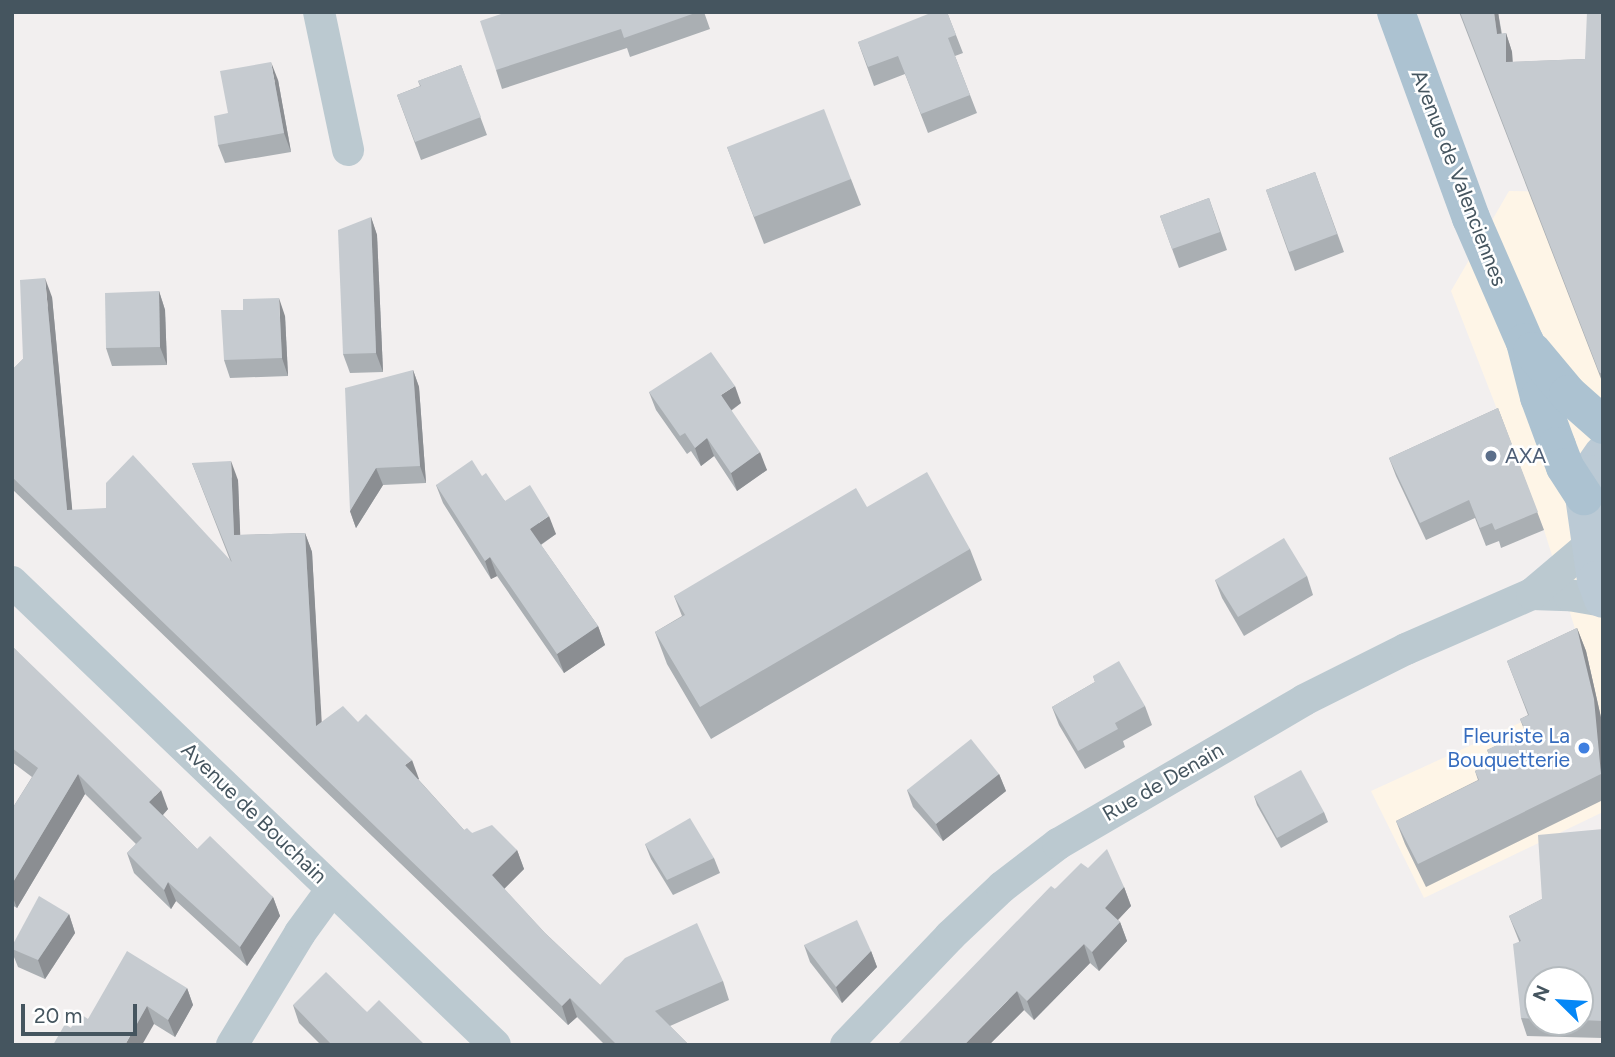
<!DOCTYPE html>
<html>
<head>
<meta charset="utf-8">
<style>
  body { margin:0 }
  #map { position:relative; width:1615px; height:1057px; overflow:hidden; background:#f2efef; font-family:Figtree,sans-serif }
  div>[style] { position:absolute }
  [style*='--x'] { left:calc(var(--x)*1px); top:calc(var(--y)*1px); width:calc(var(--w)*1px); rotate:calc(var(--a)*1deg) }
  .commercial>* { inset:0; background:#fef5e7 }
  .street>* { height:32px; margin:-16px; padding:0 16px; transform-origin:16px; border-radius:16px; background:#bbc9d0 }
  .secondary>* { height:38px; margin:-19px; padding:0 19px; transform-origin:19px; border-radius:19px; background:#bbcad5 }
  .primary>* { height:38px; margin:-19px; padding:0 19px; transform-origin:19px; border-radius:19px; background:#acc2d1 }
  .wall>* { inset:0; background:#aaafb3 }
  .shaded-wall>* { inset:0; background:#8b8e92 }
  .building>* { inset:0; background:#c6cbd0 }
  .dots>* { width:19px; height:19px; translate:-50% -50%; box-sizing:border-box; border:4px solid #fff; border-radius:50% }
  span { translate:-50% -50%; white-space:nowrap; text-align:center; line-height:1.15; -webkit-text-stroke:5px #fff; paint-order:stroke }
  .street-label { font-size:21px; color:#45555f }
  .service-label { font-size:21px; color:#4e5e75 }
  .left { translate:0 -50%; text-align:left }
  .shop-label { font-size:21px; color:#366cbe }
  .right { translate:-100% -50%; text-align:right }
  .frame { position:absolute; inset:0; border:14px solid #45555f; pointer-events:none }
  .north { position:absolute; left:1524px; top:966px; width:70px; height:70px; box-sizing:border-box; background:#fff; border:2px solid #b5bbbf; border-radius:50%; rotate:294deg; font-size:19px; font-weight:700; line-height:28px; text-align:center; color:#45555f }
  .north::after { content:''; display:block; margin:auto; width:24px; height:32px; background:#0587f6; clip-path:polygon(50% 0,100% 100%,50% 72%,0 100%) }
  .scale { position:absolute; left:21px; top:1004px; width:116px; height:32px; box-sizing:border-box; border:4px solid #45555f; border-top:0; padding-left:9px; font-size:21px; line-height:24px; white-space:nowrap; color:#45555f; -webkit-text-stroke:5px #fff; paint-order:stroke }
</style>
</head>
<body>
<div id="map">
  <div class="commercial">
    <i style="clip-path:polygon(1509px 191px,1603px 193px,1603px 812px,1424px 898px,1371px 791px,1594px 689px,1544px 530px,1451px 291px)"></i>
  </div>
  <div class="street">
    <i style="--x:319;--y:12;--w:141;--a:78.1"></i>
    <i style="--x:12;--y:582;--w:669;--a:43.79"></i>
    <i style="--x:1532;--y:594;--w:37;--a:2"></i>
    <i style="--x:1569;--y:595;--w:35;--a:10"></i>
    <i style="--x:232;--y:1045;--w:131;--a:-58.7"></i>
    <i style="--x:300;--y:933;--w:54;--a:-54"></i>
    <i style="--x:846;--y:1045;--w:151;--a:-46.3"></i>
    <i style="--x:950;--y:936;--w:71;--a:-43.3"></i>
    <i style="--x:1002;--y:887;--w:71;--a:-37.5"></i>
    <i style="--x:1058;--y:844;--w:285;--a:-30.3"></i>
    <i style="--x:1304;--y:700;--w:114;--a:-26.6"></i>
    <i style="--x:1406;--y:649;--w:137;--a:-23.6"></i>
    <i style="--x:1532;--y:594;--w:77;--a:-40.3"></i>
  </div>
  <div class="secondary">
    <i style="--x:1603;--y:454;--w:24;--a:125"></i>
    <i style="--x:1589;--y:474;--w:23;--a:103"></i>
    <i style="--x:1584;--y:496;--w:85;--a:81.9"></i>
    <i style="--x:1596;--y:580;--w:20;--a:70"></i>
  </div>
  <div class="primary">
    <i style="--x:1396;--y:12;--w:219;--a:70"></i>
    <i style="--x:1471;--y:218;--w:135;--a:66.5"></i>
    <i style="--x:1525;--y:342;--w:57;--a:75.7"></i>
    <i style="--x:1539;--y:397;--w:52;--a:69.8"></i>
    <i style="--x:1557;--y:446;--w:22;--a:69"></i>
    <i style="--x:1565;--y:467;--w:35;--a:57"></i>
    <i style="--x:1532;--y:351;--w:56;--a:50.1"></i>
    <i style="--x:1568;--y:394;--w:47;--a:41.5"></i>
  </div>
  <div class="wall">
    <i style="clip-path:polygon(507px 12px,704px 12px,710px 29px,630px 57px,627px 48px,502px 89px,496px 70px)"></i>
    <i style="clip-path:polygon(947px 12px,963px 53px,955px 56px,977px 113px,928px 133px,905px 74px,874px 86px,858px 42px)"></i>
    <i style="clip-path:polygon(1459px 12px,1498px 12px,1502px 34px,1506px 33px,1512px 52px,1513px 62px,1585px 59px,1603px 12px,1603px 384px)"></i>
    <i style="clip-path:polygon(461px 65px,487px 135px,421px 160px,397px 95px,420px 86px,418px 81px)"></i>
    <i style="clip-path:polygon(278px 80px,291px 152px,225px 163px,218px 145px,228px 113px)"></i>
    <i style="clip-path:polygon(727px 147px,851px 179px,861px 205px,764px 244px)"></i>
    <i style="clip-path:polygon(1315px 172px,1344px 252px,1295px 271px,1266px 190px)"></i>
    <i style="clip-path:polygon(1209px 198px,1227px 250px,1179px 268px,1160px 216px)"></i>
    <i style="clip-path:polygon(371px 217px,377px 235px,383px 372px,350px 373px,343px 354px)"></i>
    <i style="clip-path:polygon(159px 291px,165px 310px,167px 365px,112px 366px,106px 348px)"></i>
    <i style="clip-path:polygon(52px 297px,72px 510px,230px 560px,192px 463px,238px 480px,240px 535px,305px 533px,312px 552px,321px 722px,358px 722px,419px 779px,418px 779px,464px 830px,517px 850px,524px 869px,504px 889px,545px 933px,600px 985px,723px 981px,729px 1000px,670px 1026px,689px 1045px,605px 1045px,577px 1017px,568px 1025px,12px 489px,12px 370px,23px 359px)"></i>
    <i style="clip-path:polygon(285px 316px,288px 376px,230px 378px,224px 360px)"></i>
    <i style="clip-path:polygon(413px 370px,419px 387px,426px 483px,383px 485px,356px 528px,350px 511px)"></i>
    <i style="clip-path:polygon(649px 392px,741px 403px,731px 411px,767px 470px,737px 491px,714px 456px,701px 466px,691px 451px,687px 454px,656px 410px)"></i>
    <i style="clip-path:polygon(1498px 408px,1544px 530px,1501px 548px,1499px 541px,1486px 546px,1475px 518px,1426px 540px,1396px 476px,1389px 458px)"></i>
    <i style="clip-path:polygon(482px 476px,505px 501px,556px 534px,541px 545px,598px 626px,605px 645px,564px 673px,497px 576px,491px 579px,443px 503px,436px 485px)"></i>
    <i style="clip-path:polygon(867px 507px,970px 549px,982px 580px,711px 739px,667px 664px,655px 632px,682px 616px,674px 596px)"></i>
    <i style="clip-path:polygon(1307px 576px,1313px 595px,1244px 636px,1222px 598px,1215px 580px)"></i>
    <i style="clip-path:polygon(1577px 628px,1586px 651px,1602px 722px,1603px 800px,1426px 887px,1405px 844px,1396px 821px,1478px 780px,1475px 771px,1492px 762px,1487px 750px,1525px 732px,1520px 719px,1528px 715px,1507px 661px)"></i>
    <i style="clip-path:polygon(12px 646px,168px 809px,163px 815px,197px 849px,273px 897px,280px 916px,247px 966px,176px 901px,171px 909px,134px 873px,127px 853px,136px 844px,85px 794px,17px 908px,12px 905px,12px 809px,32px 777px,12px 762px)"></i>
    <i style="clip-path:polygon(1093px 676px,1145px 706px,1152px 725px,1123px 741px,1125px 747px,1085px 769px,1059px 725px,1052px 707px,1095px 682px)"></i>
    <i style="clip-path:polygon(999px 774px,1006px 791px,943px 841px,913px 807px,907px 790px)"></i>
    <i style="clip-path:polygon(1254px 796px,1324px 812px,1328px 822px,1281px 848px,1257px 805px)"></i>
    <i style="clip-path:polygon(evenodd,1603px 829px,1603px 1038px,1527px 1036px,1521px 1018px,1519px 941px,1509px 916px,1542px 899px,1603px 829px,1538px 980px,1580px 980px,1580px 1022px,1538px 1022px,1538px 980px)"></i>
    <i style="clip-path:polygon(645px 844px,714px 858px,720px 873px,673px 895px,651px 859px)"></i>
    <i style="clip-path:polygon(1088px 868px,1124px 887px,1131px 906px,1118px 920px,1120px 922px,1127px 941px,1099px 971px,1090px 963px,1034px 1020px,1024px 1010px,989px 1045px,1055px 889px)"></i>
    <i style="clip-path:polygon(69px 914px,75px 933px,45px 979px,18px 967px,12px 952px,12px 946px)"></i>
    <i style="clip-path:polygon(804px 945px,871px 951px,877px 967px,842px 1003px,810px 962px)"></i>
    <i style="clip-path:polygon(187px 988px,193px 1005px,175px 1037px,154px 1024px,71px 1028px,88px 1019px)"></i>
    <i style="clip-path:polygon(293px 1005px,367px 1012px,425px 1045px,321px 1045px,299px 1023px)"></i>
  </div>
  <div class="shaded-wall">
    <i style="clip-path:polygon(1494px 12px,1498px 12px,1504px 53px,1497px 34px)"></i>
    <i style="clip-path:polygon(1506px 33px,1512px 52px,1513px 81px,1506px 62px)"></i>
    <i style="clip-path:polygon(271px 62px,278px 80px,291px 152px,284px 133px)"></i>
    <i style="clip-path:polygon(371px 217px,377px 235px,383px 372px,376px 353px)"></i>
    <i style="clip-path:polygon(45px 278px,52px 297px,74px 528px,67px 510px)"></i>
    <i style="clip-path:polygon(159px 291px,165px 310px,167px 365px,160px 347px)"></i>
    <i style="clip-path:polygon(279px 298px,285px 316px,288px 376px,282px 358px)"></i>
    <i style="clip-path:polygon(413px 370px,419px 387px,426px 483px,420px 466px)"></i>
    <i style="clip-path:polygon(735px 386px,741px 403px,727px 413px,721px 395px)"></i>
    <i style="clip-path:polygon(707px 438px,714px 456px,701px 466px,695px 448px)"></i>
    <i style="clip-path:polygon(760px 452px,767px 470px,737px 491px,731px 473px)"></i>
    <i style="clip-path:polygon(231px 461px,238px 480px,241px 553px,234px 535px)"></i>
    <i style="clip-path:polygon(376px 468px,383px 485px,356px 528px,350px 511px)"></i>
    <i style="clip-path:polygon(549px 516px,556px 534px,537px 547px,530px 529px)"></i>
    <i style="clip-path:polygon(305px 533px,312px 552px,323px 744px,316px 726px)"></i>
    <i style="clip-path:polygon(490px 557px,497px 576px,491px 579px,485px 561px)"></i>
    <i style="clip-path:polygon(598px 626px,605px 645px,564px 673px,557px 654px)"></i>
    <i style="clip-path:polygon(1577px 628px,1586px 651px,1602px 722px,1603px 780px,1601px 774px)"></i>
    <i style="clip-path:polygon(412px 760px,419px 779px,411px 783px,405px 765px)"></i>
    <i style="clip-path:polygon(78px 774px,85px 794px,17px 908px,12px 895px,12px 884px)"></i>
    <i style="clip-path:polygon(999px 774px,1006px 791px,943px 841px,936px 824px)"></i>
    <i style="clip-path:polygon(161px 790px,168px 809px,157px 821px,149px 802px)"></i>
    <i style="clip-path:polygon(517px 850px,524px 869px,499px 894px,492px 875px)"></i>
    <i style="clip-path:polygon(168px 882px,176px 901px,171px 909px,164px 890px)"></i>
    <i style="clip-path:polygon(1124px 887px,1131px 906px,1112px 926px,1105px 908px)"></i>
    <i style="clip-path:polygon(273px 897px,280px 916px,247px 966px,240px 947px)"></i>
    <i style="clip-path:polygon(69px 914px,75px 933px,45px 979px,38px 960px)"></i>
    <i style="clip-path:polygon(1120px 922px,1127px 941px,1099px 971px,1092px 952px)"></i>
    <i style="clip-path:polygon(1084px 944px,1090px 963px,1034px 1020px,1027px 1001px)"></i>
    <i style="clip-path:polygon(871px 951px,877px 967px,842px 1003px,836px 987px)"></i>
    <i style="clip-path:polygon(187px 988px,193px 1005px,175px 1037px,168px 1020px)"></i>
    <i style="clip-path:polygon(1017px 991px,1024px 1010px,989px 1045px,964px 1045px)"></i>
    <i style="clip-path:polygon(570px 998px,577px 1017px,568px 1025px,562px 1006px)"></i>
    <i style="clip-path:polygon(147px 1006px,154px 1024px,142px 1045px,125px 1045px)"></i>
  </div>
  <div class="building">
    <i style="clip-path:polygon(507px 12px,698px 12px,624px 38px,621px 29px,496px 70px,480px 21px)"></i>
    <i style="clip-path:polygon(933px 12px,947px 12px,956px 35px,948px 38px,970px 95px,921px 114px,898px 56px,868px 67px,858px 42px)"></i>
    <i style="clip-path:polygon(1460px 12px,1494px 12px,1497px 34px,1506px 33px,1506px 62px,1585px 59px,1587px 12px,1603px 12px,1603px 375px,1599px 372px)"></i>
    <i style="clip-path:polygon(271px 62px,284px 133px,218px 145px,214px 116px,228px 113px,220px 71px)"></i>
    <i style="clip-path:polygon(461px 65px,481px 117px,415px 142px,397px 95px,421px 86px,418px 81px)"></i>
    <i style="clip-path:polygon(824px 109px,851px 179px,754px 217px,727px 147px)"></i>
    <i style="clip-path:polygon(1315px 172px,1337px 234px,1289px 252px,1266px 190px)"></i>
    <i style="clip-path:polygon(1209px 198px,1220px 232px,1172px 249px,1160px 216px)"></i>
    <i style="clip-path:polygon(371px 217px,376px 353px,343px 354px,338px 230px)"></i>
    <i style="clip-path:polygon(45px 278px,67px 510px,106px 508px,106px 483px,133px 455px,232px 562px,192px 463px,231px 461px,234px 535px,305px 533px,316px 726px,343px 706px,358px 722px,366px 714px,412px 760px,405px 765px,464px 830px,467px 828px,472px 833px,492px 825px,517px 850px,492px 875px,545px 933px,600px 985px,625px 958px,697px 923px,723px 981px,655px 1011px,689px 1045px,617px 1045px,570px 998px,562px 1006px,12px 477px,12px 370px,23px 359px,20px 280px)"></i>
    <i style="clip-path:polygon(159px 291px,160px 347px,106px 348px,105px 293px)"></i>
    <i style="clip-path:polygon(279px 298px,282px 358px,224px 360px,221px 310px,243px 310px,243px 299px)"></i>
    <i style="clip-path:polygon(711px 352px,735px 386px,721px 395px,760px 452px,731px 473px,707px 438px,695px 448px,685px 433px,680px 436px,649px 392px)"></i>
    <i style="clip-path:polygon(413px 370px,420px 466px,376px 468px,350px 511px,345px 388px)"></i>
    <i style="clip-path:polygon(1498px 408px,1538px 512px,1495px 530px,1492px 523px,1480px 528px,1469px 500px,1420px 523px,1389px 458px)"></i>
    <i style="clip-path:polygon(472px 460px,482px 476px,486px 473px,505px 501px,530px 485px,549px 516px,530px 529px,598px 626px,557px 654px,490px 557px,485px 561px,436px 485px)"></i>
    <i style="clip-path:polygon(927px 472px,970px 549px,700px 707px,655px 632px,685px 615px,674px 596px,856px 488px,867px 507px)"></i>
    <i style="clip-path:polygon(1284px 538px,1307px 576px,1238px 617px,1215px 580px)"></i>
    <i style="clip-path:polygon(1577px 628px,1594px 699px,1601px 774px,1418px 864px,1396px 821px,1479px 780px,1475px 771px,1493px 762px,1487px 750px,1526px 731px,1520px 719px,1529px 715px,1507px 661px)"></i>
    <i style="clip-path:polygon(12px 646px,161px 790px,149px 802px,197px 849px,210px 836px,273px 897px,240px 947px,168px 882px,164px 890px,127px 853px,142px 838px,78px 774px,12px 884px,12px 809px,38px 768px,12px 748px)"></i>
    <i style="clip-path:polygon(1119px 661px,1145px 706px,1115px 723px,1118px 729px,1078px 751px,1052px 707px,1095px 682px,1093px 676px)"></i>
    <i style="clip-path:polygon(971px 739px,999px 774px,936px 824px,907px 790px)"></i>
    <i style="clip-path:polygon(1301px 770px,1324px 812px,1277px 838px,1254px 796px)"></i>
    <i style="clip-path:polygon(690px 818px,714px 858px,667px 880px,645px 844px)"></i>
    <i style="clip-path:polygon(1603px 829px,1603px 1021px,1580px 1020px,1580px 980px,1538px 980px,1538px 1019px,1521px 1018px,1513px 944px,1521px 941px,1509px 916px,1542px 899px,1538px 835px)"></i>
    <i style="clip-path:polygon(1107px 849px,1124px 887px,1105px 908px,1120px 922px,1092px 952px,1084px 944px,1027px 1001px,1017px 991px,964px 1045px,897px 1045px,1051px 886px,1055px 889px,1081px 863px,1088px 868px)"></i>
    <i style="clip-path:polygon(39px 896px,69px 914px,38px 960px,12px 949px,12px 946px)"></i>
    <i style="clip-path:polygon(857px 920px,871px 951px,836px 987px,804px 945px)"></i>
    <i style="clip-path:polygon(127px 951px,187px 988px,168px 1020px,147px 1006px,125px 1045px,53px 1045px,65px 1024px,71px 1028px,79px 1013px,88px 1019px)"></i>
    <i style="clip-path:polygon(326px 972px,367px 1012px,379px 1000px,425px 1045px,332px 1045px,293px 1005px)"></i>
  </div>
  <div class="dots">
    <i style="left:1491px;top:456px;background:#5c6f8a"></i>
    <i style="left:1584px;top:748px;background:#3f7fe0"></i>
  </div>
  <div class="street-label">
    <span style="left:1459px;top:178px;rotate:69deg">Avenue de Valenciennes</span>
    <span style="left:1163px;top:782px;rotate:-30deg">Rue de Denain</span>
    <span style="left:254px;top:813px;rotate:44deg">Avenue de Bouchain</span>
  </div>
  <div class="service-label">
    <span class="left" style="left:1505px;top:456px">AXA</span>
  </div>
  <div class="shop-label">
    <span class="right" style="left:1570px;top:748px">Fleuriste La<br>Bouquetterie</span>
  </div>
  <div class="frame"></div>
  <div class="north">N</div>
  <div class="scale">20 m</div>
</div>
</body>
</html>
